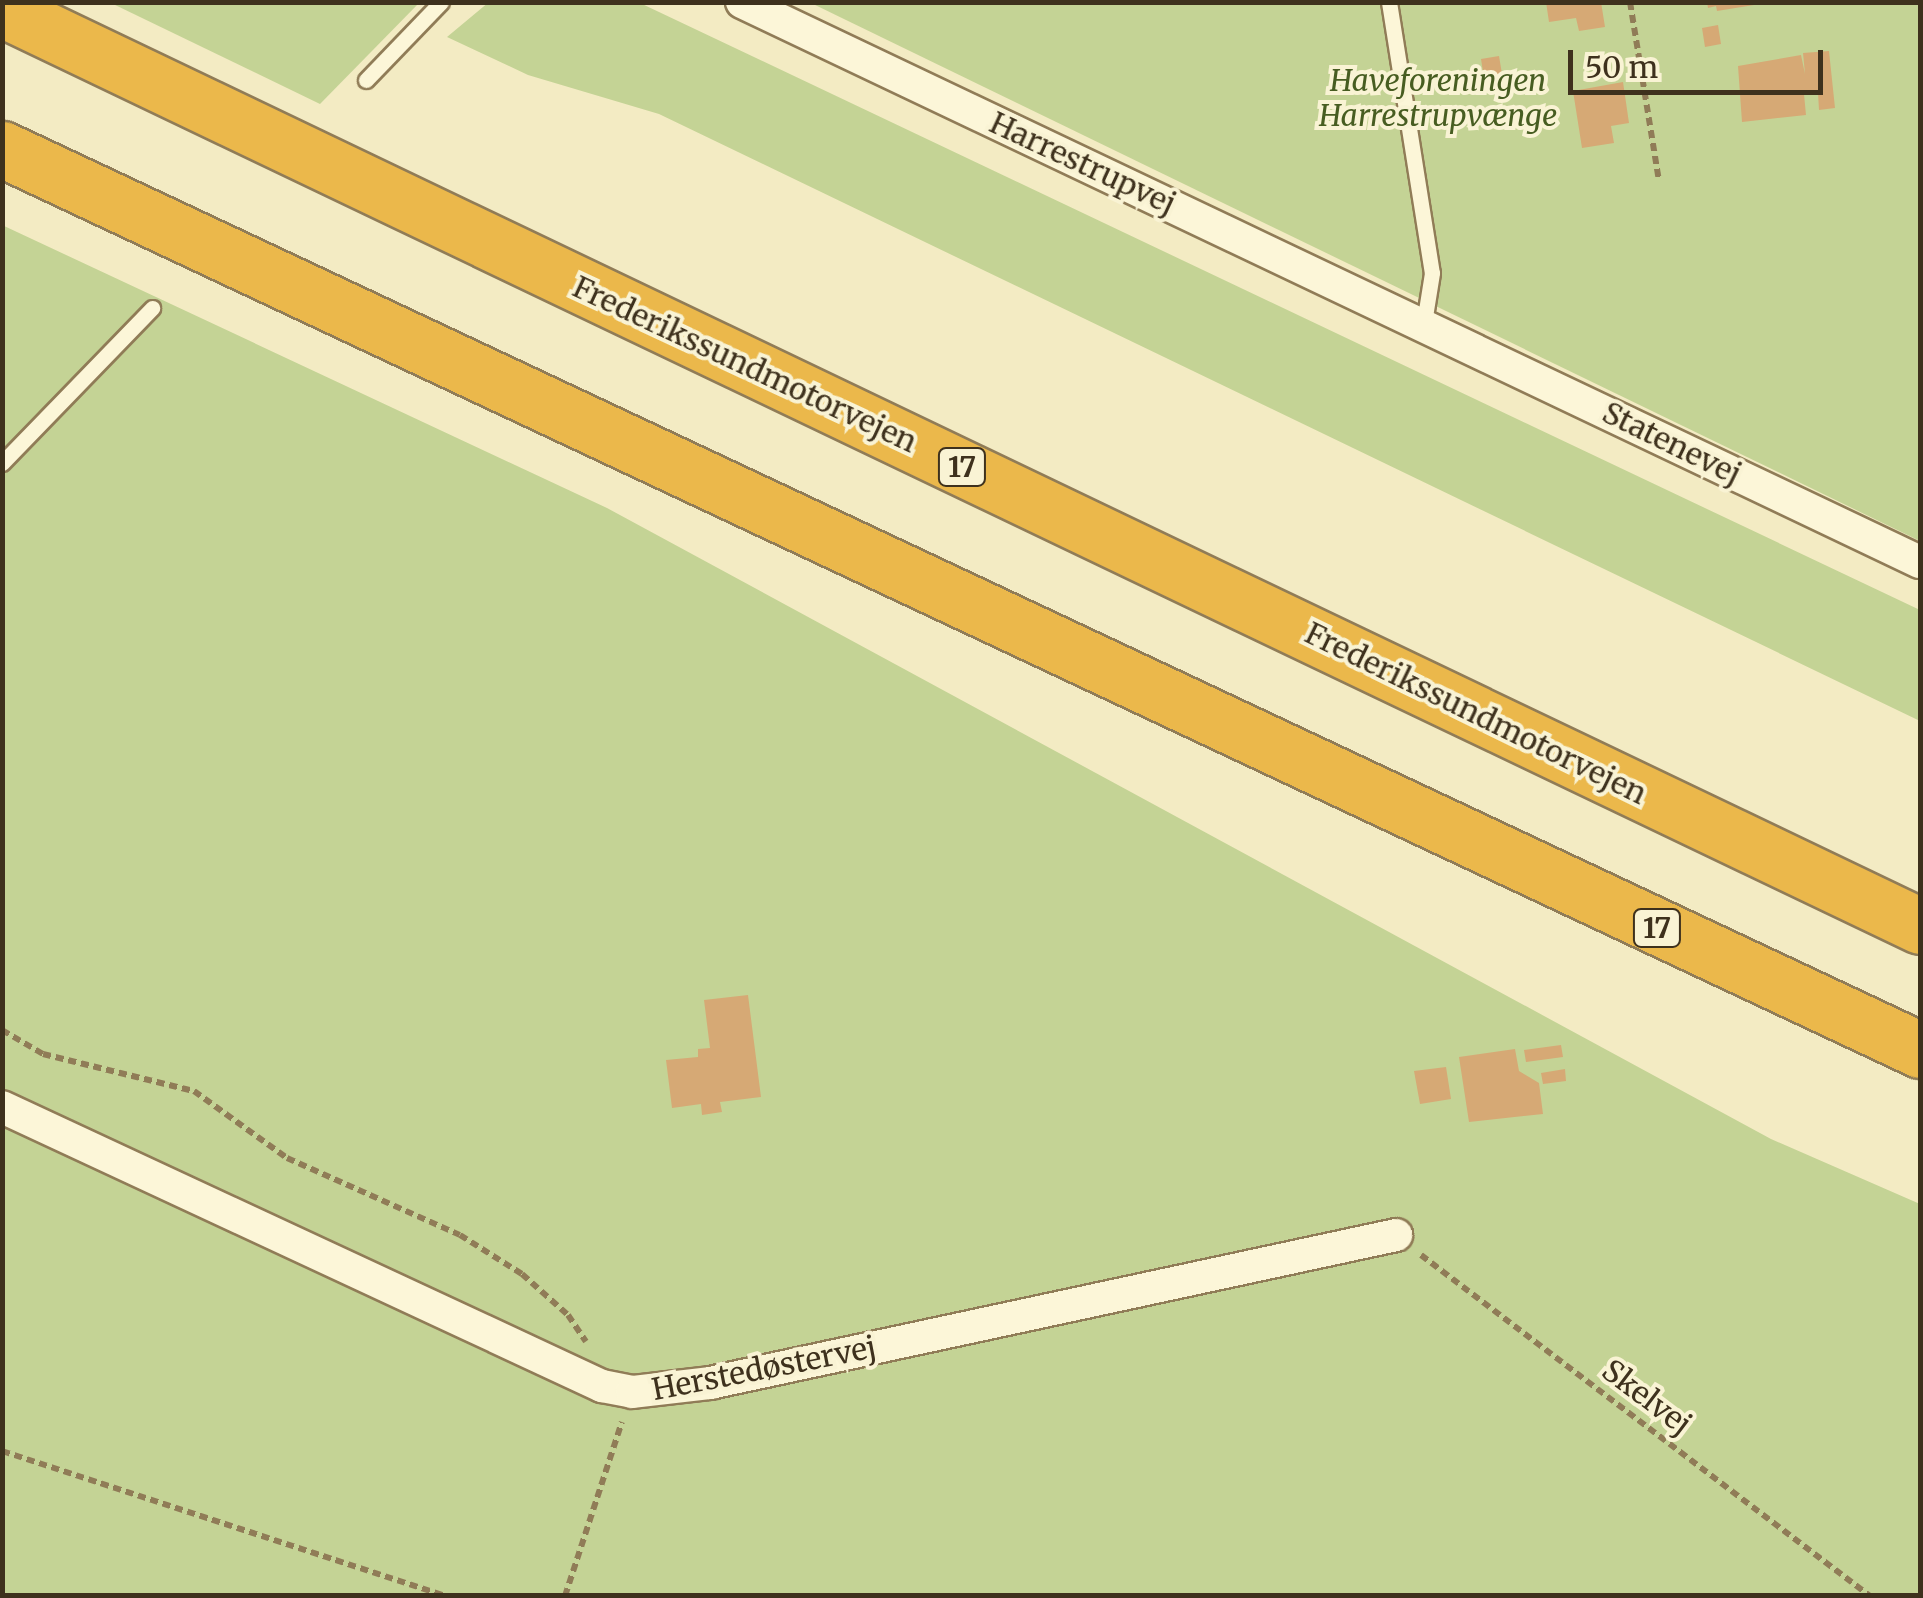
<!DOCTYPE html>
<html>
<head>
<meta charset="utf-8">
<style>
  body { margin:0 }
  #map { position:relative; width:1923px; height:1598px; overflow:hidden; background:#f3ebc3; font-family:Merriweather,serif }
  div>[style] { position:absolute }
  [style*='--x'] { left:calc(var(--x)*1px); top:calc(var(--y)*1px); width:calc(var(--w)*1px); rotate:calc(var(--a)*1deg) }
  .green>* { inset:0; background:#c4d395 }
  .building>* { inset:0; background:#d6a975 }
  .path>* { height:6px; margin-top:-3px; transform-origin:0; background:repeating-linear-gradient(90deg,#907c57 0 8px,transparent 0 13px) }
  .roads { filter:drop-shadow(2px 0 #907c57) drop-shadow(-2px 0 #907c57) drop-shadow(0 2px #907c57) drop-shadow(0 -2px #907c57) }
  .lane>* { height:15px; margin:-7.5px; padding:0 7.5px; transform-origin:7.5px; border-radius:7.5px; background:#fcf6d8 }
  .street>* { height:32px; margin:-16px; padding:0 16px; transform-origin:16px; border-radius:16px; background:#fcf6d8 }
  .highway>* { height:55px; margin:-27.5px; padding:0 27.5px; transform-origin:27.5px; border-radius:27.5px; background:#ebb84b }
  span { translate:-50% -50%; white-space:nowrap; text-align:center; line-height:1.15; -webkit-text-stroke:8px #f9f3d4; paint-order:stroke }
  .shield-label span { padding:2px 8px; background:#f9f3d4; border:2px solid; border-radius:8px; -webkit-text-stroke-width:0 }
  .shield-label { font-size:28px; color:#3e311d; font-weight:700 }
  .park-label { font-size:30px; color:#475d21; font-style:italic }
  .street-label { font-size:30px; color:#3e311d }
  .frame { position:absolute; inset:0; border:5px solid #3e311d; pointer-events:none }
  .scale { position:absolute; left:1568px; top:50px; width:255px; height:45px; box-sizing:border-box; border:5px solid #3e311d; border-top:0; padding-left:12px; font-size:30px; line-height:35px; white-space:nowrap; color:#3e311d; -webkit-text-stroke:8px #f9f3d4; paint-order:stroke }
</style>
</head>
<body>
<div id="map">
  <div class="green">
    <i style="clip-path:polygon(489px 2px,640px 3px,1920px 610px,1920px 721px,659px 114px,528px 75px,447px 37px)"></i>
    <i style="clip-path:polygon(111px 3px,419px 3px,320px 104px)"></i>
    <i style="clip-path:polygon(811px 3px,1920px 3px,1920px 541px)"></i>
    <i style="clip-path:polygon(2px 225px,607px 508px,1771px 1139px,1920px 1204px,1920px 1595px,3px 1595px)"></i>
  </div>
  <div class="building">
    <i style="clip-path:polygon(1546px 2px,1601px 2px,1605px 27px,1579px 31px,1576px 18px,1549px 22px)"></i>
    <i style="clip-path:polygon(1707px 2px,1754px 2px,1754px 5px,1717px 11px,1716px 6px,1708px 8px)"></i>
    <i style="clip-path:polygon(1718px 25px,1721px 44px,1705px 47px,1702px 28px)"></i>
    <i style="clip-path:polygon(1829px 51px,1835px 108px,1819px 110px,1818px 93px,1804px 94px,1806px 115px,1742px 122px,1738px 66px,1801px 55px,1805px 74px,1803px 53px)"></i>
    <i style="clip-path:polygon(1499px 56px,1503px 80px,1485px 84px,1481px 59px)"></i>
    <i style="clip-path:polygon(1623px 82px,1629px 123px,1611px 126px,1614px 143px,1582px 148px,1573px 91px)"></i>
    <i style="clip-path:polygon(748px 995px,761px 1097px,720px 1102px,722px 1112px,702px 1115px,701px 1104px,672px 1108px,666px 1060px,698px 1057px,698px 1049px,710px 1048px,704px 1000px)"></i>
    <i style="clip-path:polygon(1561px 1045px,1563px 1057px,1526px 1062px,1524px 1050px)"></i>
    <i style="clip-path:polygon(1515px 1049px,1519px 1071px,1539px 1083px,1543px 1114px,1469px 1122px,1459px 1057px)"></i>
    <i style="clip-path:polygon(1446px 1067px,1451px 1099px,1420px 1104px,1414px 1071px)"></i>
    <i style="clip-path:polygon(1565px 1069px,1566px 1081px,1543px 1084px,1541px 1073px)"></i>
  </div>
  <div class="path">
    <i style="--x:1630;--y:2;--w:181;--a:80.8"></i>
    <i style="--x:2;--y:1030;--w:48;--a:30.3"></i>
    <i style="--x:43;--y:1054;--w:155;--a:13.8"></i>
    <i style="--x:194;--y:1091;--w:115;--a:35.8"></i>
    <i style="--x:287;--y:1158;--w:189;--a:24"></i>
    <i style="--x:460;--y:1235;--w:73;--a:32.2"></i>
    <i style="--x:522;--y:1274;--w:62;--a:41.7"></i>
    <i style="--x:568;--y:1315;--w:32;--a:56"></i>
    <i style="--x:1421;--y:1255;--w:564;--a:37.22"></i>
    <i style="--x:2;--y:1451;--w:466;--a:18.1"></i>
    <i style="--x:565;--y:1596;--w:183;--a:-71.9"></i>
  </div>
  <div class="roads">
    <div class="lane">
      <i style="--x:1389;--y:2;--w:274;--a:81"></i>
      <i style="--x:1432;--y:273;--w:51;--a:99.1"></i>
      <i style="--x:366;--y:80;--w:108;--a:-46.1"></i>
      <i style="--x:2;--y:463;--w:216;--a:-45.9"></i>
    </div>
    <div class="street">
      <i style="--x:742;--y:2;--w:1304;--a:25.43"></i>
      <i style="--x:2;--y:1107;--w:662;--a:24.94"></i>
      <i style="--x:602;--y:1386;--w:31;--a:11"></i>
      <i style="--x:632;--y:1392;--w:79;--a:-6.6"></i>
      <i style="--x:710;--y:1383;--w:702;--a:-12.17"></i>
    </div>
    <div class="highway">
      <i style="--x:2;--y:9;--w:2126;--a:25.55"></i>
      <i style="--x:2;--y:149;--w:2119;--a:25.16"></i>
    </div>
  </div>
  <div class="shield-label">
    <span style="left:962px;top:467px">17</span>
    <span style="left:1657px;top:928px">17</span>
  </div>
  <div class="park-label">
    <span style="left:1438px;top:97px">Haveforeningen<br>Harrestrupvænge</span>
  </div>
  <div class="street-label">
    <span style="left:1083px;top:163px;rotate:25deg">Harrestrupvej</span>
    <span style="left:745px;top:364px;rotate:25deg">Frederikssundmotorvejen</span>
    <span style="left:1672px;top:443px;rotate:26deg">Statenevej</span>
    <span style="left:1476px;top:713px;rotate:26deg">Frederikssundmotorvejen</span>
    <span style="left:764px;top:1368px;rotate:-11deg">Herstedøstervej</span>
    <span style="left:1647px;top:1397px;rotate:37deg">Skelvej</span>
  </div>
  <div class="frame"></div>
  <div class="scale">50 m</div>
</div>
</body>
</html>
